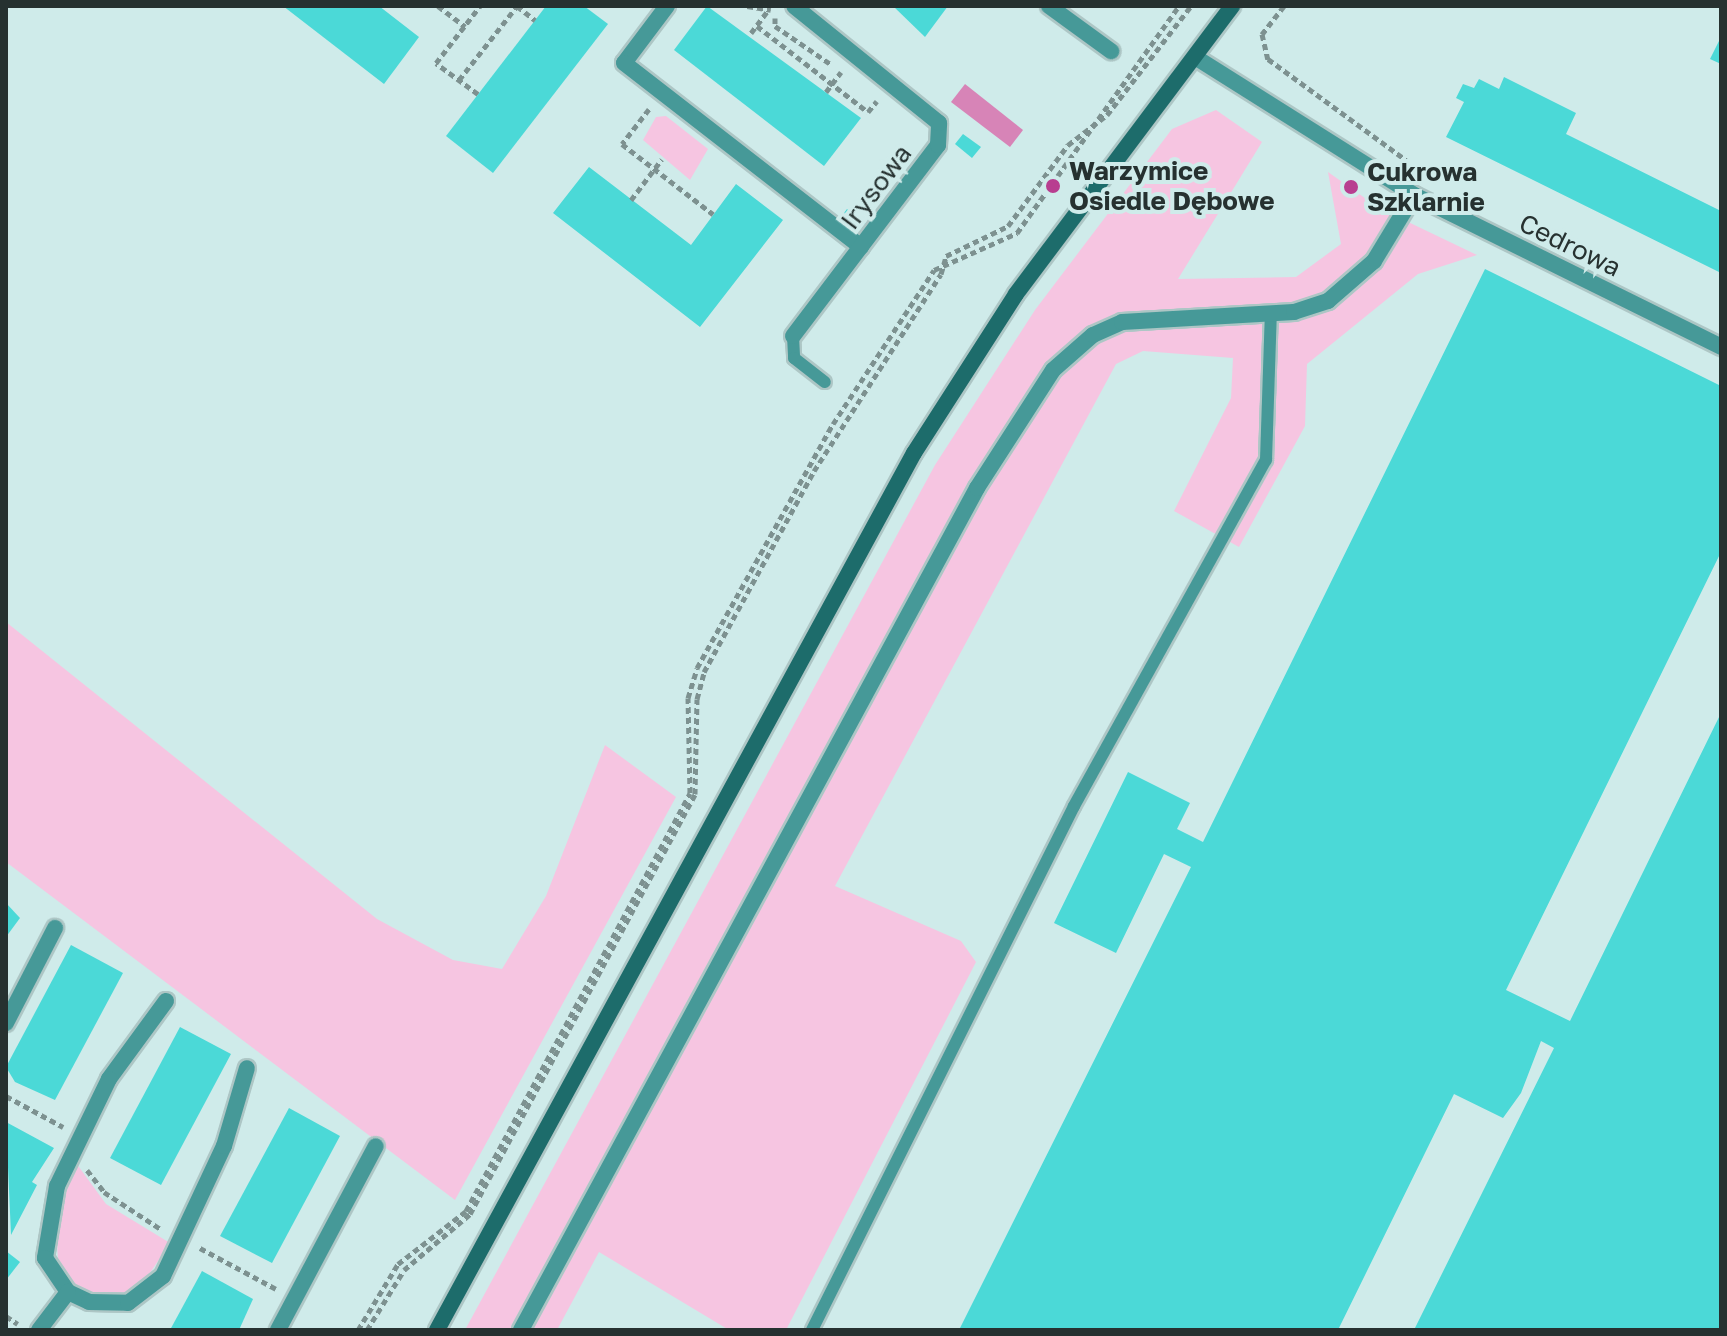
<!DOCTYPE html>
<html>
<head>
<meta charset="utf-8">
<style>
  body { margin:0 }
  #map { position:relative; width:1727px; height:1336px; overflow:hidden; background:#cfebea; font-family:"Golos Text",sans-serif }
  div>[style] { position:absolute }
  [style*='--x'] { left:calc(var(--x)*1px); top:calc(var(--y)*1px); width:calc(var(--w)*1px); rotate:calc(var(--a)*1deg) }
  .green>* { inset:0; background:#f6c5e1 }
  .water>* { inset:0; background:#d784b7 }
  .building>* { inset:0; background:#4bd9d7 }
  .path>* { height:5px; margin-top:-2.5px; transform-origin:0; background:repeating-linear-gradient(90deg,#7d9190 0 6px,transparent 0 10px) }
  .roads { filter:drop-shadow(2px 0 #adc6c5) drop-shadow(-2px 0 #adc6c5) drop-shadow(0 2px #adc6c5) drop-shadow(0 -2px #adc6c5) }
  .lane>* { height:12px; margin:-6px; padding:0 6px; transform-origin:6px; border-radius:6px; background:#469998 }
  .street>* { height:16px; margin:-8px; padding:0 8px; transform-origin:8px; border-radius:8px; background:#469998 }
  .secondary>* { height:16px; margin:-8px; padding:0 8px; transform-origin:8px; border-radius:8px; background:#1d6c6b }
  .dots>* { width:22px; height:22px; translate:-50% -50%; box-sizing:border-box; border:4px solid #cfebea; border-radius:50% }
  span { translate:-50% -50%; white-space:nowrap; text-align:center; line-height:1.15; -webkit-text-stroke:8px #cfebea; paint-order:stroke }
  .poi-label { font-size:26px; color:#263130; font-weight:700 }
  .left { translate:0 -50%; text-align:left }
  .street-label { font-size:26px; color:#263130 }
  .frame { position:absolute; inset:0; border:8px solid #263130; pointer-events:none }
</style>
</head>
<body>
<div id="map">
  <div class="green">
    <i style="clip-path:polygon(1216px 110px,1262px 142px,1178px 279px,1296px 277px,1341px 244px,1328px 172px,1379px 208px,1477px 255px,1418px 274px,1307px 364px,1305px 426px,1239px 547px,1174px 511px,1231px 398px,1233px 358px,1143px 351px,1116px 364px,835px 886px,961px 941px,976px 962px,786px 1330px,729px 1330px,599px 1252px,557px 1330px,465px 1330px,935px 465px,1035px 310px,1172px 129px)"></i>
    <i style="clip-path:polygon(666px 116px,708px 149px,690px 180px,643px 140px,656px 117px)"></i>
    <i style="clip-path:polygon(6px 622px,377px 919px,453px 960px,502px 969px,546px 896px,605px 745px,676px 797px,455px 1200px,6px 862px)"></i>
    <i style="clip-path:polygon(76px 1163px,106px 1204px,170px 1243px,144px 1282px,122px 1295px,86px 1293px,64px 1276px,58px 1262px,56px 1219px)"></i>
  </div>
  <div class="water">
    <i style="clip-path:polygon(965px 84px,1023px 130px,1010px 147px,951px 102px)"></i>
  </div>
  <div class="building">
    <i style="clip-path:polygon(283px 6px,379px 6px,419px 37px,384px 84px)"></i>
    <i style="clip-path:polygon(546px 6px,584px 6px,608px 24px,493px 173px,446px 136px)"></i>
    <i style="clip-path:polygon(707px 6px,861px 118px,824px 166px,674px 50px)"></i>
    <i style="clip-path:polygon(893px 6px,948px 6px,925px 37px)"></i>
    <i style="clip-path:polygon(1721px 37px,1721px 64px,1710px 59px)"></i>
    <i style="clip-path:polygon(1504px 77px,1576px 113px,1566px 134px,1721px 211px,1721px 273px,1446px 137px,1464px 102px,1456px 98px,1463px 84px,1474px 88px,1479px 79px,1499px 89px)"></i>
    <i style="clip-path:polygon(963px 134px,981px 147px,972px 158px,955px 144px)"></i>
    <i style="clip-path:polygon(589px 167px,691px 245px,736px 184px,783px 220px,700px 327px,553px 213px)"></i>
    <i style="clip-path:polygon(1347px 179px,1359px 185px,1354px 195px,1342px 188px)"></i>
    <i style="clip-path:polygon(847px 209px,865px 223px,857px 233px,840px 218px)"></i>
    <i style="clip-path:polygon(1485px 269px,1721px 386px,1721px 552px,1506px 990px,1570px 1021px,1721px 713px,1721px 1330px,1414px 1330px,1554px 1048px,1541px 1041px,1521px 1093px,1503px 1118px,1454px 1094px,1338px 1330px,959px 1330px,1191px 867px,1164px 854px,1116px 953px,1054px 923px,1128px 772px,1190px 803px,1177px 829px,1203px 842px)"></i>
    <i style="clip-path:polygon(6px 903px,20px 918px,6px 937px)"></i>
    <i style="clip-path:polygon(71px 945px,123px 973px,55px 1100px,15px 1082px,6px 1067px)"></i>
    <i style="clip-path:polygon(180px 1027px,231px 1054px,161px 1185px,110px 1158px)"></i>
    <i style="clip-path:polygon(289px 1108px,340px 1136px,272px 1263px,220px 1236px)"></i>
    <i style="clip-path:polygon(6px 1122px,54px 1148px,32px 1182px,37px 1185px,11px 1235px)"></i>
    <i style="clip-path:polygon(6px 1251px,20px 1262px,6px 1280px)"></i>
    <i style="clip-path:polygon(202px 1271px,253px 1299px,239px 1330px,170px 1330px)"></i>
  </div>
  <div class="path">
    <i style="--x:438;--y:6;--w:34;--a:37"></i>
    <i style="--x:747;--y:6;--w:24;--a:9"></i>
    <i style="--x:1284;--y:6;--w:36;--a:128"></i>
    <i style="--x:1262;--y:34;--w:26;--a:77"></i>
    <i style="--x:1268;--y:59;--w:171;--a:36.2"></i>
    <i style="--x:775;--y:18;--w:8;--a:90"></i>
    <i style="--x:775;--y:26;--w:69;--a:34.4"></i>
    <i style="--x:757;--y:26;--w:140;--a:37.8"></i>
    <i style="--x:868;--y:112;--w:14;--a:-51"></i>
    <i style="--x:751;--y:33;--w:30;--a:-53"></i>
    <i style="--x:459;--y:80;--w:94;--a:-51.9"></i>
    <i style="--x:517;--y:6;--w:23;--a:38"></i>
    <i style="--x:826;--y:92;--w:25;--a:-53"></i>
    <i style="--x:478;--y:94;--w:52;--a:-143.6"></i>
    <i style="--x:436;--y:63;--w:72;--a:-52.3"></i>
    <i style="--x:649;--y:109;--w:44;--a:127.6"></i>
    <i style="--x:622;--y:144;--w:115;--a:37.6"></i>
    <i style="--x:631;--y:200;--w:51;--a:-52.9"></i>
    <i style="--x:6;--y:1096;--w:65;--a:28.5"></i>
    <i style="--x:87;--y:1170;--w:28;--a:52"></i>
    <i style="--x:104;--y:1192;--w:69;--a:33.2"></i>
    <i style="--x:200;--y:1248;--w:86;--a:28.3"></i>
    <i style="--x:6;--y:1316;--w:14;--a:34"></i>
    <i style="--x:358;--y:1330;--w:77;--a:-58.8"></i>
    <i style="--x:398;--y:1264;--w:86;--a:-37.9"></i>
    <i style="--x:466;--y:1211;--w:474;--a:-61.8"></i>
    <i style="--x:690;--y:793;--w:95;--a:-91.2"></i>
    <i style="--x:688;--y:698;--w:31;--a:-73"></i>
    <i style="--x:697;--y:668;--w:279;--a:-60.9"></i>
    <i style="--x:833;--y:424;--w:184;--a:-56.7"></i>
    <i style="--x:934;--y:270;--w:91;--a:-24"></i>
    <i style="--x:1017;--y:233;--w:279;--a:-54.5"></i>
    <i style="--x:367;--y:1330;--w:70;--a:-58.3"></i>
    <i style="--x:404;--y:1270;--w:87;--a:-40.3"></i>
    <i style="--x:470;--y:1214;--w:476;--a:-61.8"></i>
    <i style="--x:695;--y:794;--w:95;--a:-88.8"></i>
    <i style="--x:697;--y:699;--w:28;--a:-75"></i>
    <i style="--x:704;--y:672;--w:229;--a:-61.3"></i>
    <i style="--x:814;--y:471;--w:234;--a:-57.2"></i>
    <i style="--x:941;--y:274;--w:19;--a:-74"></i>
    <i style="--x:946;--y:256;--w:69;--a:-25.8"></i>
    <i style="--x:1008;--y:226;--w:101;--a:-53.5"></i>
    <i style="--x:1068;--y:145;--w:49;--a:-37.6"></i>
    <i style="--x:1107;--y:115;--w:138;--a:-52.4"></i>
  </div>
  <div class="roads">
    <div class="lane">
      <i style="--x:793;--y:336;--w:22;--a:87"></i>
      <i style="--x:794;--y:358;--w:39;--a:38"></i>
      <i style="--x:812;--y:1330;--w:586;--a:-63.43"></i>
      <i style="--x:1074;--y:806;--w:396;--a:-61"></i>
      <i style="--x:1266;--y:460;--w:147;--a:-88.1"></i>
    </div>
    <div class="street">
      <i style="--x:667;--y:6;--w:71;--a:127"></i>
      <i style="--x:624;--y:63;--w:300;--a:37.8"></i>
      <i style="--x:1049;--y:6;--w:77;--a:36"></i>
      <i style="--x:1195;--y:57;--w:259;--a:32.2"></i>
      <i style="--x:1414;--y:195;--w:343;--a:26.3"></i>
      <i style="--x:793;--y:336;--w:240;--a:-52.8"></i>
      <i style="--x:938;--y:145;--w:22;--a:-87"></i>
      <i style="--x:939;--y:123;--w:186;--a:-141.1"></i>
      <i style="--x:166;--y:1001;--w:97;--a:126.2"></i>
      <i style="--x:109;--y:1079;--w:119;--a:115.9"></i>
      <i style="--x:57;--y:1186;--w:73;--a:99.5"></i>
      <i style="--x:45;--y:1258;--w:41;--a:55.9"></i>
      <i style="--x:68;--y:1292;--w:23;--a:25"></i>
      <i style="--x:89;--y:1302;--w:39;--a:1"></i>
      <i style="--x:128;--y:1303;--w:44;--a:-37.6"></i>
      <i style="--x:163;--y:1276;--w:144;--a:-64.9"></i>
      <i style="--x:224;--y:1146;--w:81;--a:-73.6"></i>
      <i style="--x:6;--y:1023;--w:107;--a:-62.7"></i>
      <i style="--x:39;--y:1330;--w:48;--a:-52.7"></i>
      <i style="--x:278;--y:1330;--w:208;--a:-62"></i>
      <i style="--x:521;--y:1330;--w:958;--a:-61.56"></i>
      <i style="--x:977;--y:488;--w:140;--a:-57.2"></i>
      <i style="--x:1053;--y:370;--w:53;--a:-41.2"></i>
      <i style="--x:1093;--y:335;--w:32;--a:-24"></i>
      <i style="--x:1122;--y:322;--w:172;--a:-3.3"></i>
      <i style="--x:1294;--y:312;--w:36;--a:-18"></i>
      <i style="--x:1328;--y:301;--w:61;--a:-41"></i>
      <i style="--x:1374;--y:261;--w:77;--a:-58.8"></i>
    </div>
    <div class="secondary">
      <i style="--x:437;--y:1330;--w:998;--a:-61.46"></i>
      <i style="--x:914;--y:453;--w:189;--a:-57.3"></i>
      <i style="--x:1016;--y:294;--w:360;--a:-53.1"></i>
    </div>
  </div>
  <div class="dots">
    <i style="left:1053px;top:186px;background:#b83e90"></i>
    <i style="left:1351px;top:187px;background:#b83e90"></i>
  </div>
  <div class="poi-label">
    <span class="left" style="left:1069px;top:186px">Warzymice<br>Osiedle Dębowe</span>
    <span class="left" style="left:1367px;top:187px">Cukrowa<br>Szklarnie</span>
  </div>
  <div class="street-label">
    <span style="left:876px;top:187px;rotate:-53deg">Irysowa</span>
    <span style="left:1570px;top:245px;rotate:26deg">Cedrowa</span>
  </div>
  <div class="frame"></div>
</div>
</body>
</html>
